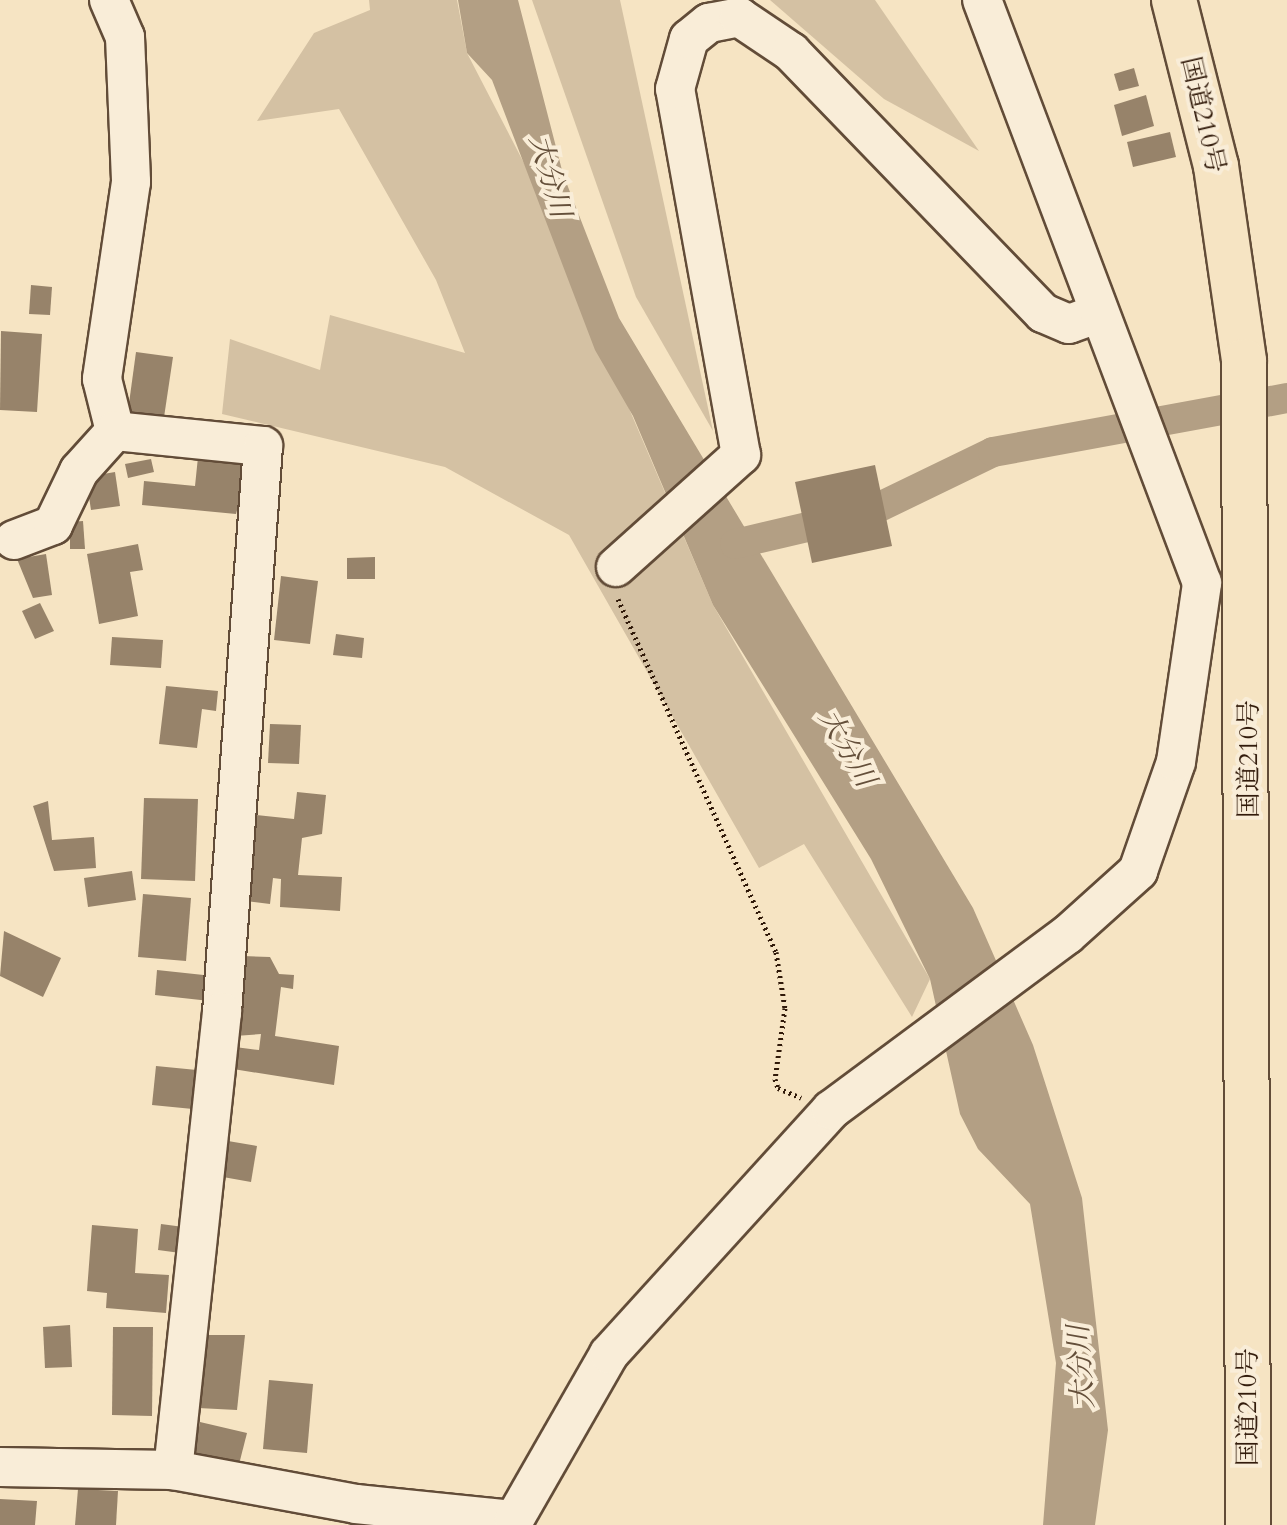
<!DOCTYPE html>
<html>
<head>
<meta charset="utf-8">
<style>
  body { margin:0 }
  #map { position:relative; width:1287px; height:1525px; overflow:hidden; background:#f6e4c3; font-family:Cardo,"Noto Serif JP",serif }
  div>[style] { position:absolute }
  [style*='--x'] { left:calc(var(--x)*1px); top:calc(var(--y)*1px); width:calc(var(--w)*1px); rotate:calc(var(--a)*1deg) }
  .green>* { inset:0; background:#d4c1a3 }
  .water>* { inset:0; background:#b39f84 }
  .canal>* { height:30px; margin:-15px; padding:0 15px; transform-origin:15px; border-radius:15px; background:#b39f84 }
  .building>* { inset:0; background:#97836a }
  .path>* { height:5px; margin-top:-2.5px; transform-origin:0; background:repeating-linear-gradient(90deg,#301909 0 2px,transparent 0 6px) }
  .roads { filter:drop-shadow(2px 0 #624c38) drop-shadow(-2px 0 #624c38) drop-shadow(0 2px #624c38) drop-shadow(0 -2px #624c38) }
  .minor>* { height:38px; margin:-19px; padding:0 19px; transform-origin:19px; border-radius:19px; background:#f9edd8 }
  .highway>* { height:44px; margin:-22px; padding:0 22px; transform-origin:22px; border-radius:22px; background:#f6e4c3 }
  span { translate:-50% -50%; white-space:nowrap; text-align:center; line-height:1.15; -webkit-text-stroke:8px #f9edd8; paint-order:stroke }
  .street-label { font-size:26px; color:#301909 }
  .water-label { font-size:28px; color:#644f3a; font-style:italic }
</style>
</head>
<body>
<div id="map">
  <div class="green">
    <i style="clip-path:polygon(369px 0,457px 0,467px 53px,525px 165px,713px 605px,930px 979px,912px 1017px,804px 844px,759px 868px,569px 535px,445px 467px,222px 414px,230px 339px,320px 370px,330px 315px,465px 353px,436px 280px,339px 109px,257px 121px,314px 33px,370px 10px)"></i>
    <i style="clip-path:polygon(532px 0,620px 0,713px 431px,636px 297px)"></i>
    <i style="clip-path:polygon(770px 0,875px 0,979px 151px,884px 99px)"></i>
  </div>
  <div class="water">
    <i style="clip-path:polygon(458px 0,518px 0,563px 174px,619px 318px,973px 908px,1033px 1045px,1082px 1198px,1108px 1430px,1095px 1525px,1043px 1525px,1056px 1363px,1030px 1204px,978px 1149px,960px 1114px,930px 979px,871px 859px,713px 605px,633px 416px,595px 350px,492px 80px,467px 53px)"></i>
  </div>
  <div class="canal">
    <i style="--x:735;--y:544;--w:136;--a:-13.2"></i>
    <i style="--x:867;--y:513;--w:140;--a:-25.8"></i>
    <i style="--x:993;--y:452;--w:299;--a:-10.4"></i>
  </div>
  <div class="building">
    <i style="clip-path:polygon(1134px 68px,1139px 86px,1119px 91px,1114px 74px)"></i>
    <i style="clip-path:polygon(1146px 95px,1154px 126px,1122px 136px,1114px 105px)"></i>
    <i style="clip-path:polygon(1170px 132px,1176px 157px,1133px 167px,1127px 142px)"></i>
    <i style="clip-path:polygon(31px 285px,52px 287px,50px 315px,29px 314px)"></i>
    <i style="clip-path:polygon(1px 331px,42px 334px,37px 412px,0 410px)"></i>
    <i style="clip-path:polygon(136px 352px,173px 357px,163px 424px,127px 418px)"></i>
    <i style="clip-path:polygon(198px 457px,250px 461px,236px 514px,142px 505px,144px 481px,195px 486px)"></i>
    <i style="clip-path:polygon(151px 459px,154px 472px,128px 478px,125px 464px)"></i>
    <i style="clip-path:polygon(875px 465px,892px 546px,812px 563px,795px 482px)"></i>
    <i style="clip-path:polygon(115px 472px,120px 506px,91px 510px,86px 477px)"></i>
    <i style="clip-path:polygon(83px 521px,85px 549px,70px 549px,70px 522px)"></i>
    <i style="clip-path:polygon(138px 544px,143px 570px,130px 572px,138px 616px,99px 624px,87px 554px)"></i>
    <i style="clip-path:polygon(46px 554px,52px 595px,33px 598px,17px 559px)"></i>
    <i style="clip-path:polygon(375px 557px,375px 579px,347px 579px,347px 558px)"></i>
    <i style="clip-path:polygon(281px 576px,318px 581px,310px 644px,274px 640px)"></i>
    <i style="clip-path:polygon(40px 603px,54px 631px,35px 639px,22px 611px)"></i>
    <i style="clip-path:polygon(336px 634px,364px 638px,362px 658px,333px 655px)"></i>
    <i style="clip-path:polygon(112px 637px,163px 640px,161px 668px,110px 665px)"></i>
    <i style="clip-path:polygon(166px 686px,218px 691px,216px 711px,202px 709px,197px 748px,159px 744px)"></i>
    <i style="clip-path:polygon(270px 724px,301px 725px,299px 764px,268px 763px)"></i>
    <i style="clip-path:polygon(297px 792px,326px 795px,322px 834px,302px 838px,298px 875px,342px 877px,340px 911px,280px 907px,281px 879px,273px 878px,270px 904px,237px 900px,246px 814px,294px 819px)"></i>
    <i style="clip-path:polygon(144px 798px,198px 799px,195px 881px,141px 879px)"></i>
    <i style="clip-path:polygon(48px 801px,52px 840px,94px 837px,96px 868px,54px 871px,33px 806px)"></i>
    <i style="clip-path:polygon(132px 871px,136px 900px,88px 907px,84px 878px)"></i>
    <i style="clip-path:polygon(143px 894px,191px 898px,186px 961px,138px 957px)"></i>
    <i style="clip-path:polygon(4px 931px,61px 958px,43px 997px,0 976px)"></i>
    <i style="clip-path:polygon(242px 956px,270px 957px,279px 974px,294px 975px,293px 989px,281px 987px,275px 1036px,339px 1046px,334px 1085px,233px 1069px,235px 1047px,259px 1050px,261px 1034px,235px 1036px)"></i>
    <i style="clip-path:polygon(157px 970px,213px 976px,210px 1001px,155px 995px)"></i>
    <i style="clip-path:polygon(156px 1066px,207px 1071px,203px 1110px,152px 1105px)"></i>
    <i style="clip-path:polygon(228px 1141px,257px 1146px,251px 1182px,223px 1177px)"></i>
    <i style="clip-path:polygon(161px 1224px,191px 1228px,188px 1254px,158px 1250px)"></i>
    <i style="clip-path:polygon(92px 1225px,138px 1229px,135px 1273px,169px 1275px,166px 1313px,106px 1308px,107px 1293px,87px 1291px)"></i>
    <i style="clip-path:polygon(70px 1325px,72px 1367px,45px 1368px,43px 1327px)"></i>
    <i style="clip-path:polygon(113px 1327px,153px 1327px,152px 1416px,112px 1415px)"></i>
    <i style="clip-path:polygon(205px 1335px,245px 1335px,237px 1410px,198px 1408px)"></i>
    <i style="clip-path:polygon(269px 1380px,313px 1384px,307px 1453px,263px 1449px)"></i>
    <i style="clip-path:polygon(200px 1422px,247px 1433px,236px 1476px,191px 1466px)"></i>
    <i style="clip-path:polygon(78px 1489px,118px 1491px,116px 1525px,75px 1525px)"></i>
    <i style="clip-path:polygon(0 1499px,37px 1501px,35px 1525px,0 1525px)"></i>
  </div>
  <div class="path">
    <i style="--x:618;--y:599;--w:387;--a:65.9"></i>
    <i style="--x:776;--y:952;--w:57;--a:80.9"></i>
    <i style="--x:785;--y:1008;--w:72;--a:98"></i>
    <i style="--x:775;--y:1079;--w:9;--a:72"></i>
    <i style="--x:778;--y:1088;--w:25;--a:23"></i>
  </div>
  <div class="roads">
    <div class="minor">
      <i style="--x:109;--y:0;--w:40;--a:66.6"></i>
      <i style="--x:125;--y:37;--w:145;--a:87.6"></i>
      <i style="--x:131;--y:182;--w:199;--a:98.4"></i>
      <i style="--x:102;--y:379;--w:54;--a:76"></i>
      <i style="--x:115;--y:431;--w:149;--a:5.8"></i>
      <i style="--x:263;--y:446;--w:567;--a:94.14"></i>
      <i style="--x:222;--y:1012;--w:461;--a:96.1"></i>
      <i style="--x:14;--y:540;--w:42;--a:-21"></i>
      <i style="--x:53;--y:525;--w:60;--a:-64.3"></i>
      <i style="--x:79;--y:471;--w:54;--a:-48"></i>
      <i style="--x:616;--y:567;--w:168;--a:-41.9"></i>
      <i style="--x:741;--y:455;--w:372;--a:-100.2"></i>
      <i style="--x:675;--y:89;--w:52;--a:-74.4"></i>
      <i style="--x:689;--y:39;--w:26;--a:-39"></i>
      <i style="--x:709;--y:23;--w:31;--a:-11"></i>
      <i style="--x:739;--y:17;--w:63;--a:33.9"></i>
      <i style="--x:791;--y:52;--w:363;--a:46"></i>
      <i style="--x:1043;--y:313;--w:28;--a:23"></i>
      <i style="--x:1069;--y:324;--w:29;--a:-20"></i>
      <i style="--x:0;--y:1467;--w:173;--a:1"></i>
      <i style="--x:173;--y:1470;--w:186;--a:10.5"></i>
      <i style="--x:356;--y:1504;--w:159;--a:5.8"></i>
      <i style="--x:514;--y:1520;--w:191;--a:-60.2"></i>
      <i style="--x:609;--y:1354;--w:330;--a:-47.7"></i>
      <i style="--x:831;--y:1110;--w:294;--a:-36.6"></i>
      <i style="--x:1067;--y:935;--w:96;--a:-42"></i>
      <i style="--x:1138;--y:871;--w:115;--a:-70.8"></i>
      <i style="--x:1176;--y:762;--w:181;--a:-81.7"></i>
      <i style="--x:1202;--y:583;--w:623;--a:-110.67"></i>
    </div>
    <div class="highway">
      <i style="--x:1174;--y:0;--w:171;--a:75.8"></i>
      <i style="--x:1216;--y:166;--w:197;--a:81.8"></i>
      <i style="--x:1244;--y:361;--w:1164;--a:89.8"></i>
    </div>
  </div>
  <div class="street-label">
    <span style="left:1203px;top:115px;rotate:77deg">国道210号</span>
    <span style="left:1249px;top:759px;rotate:-90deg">国道210号</span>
    <span style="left:1248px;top:1407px;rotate:-90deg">国道210号</span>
  </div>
  <div class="water-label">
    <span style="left:550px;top:176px;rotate:74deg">大分川</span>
    <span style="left:847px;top:748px;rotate:60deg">大分川</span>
    <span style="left:1081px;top:1367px;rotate:-94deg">大分川</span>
  </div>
</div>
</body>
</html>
